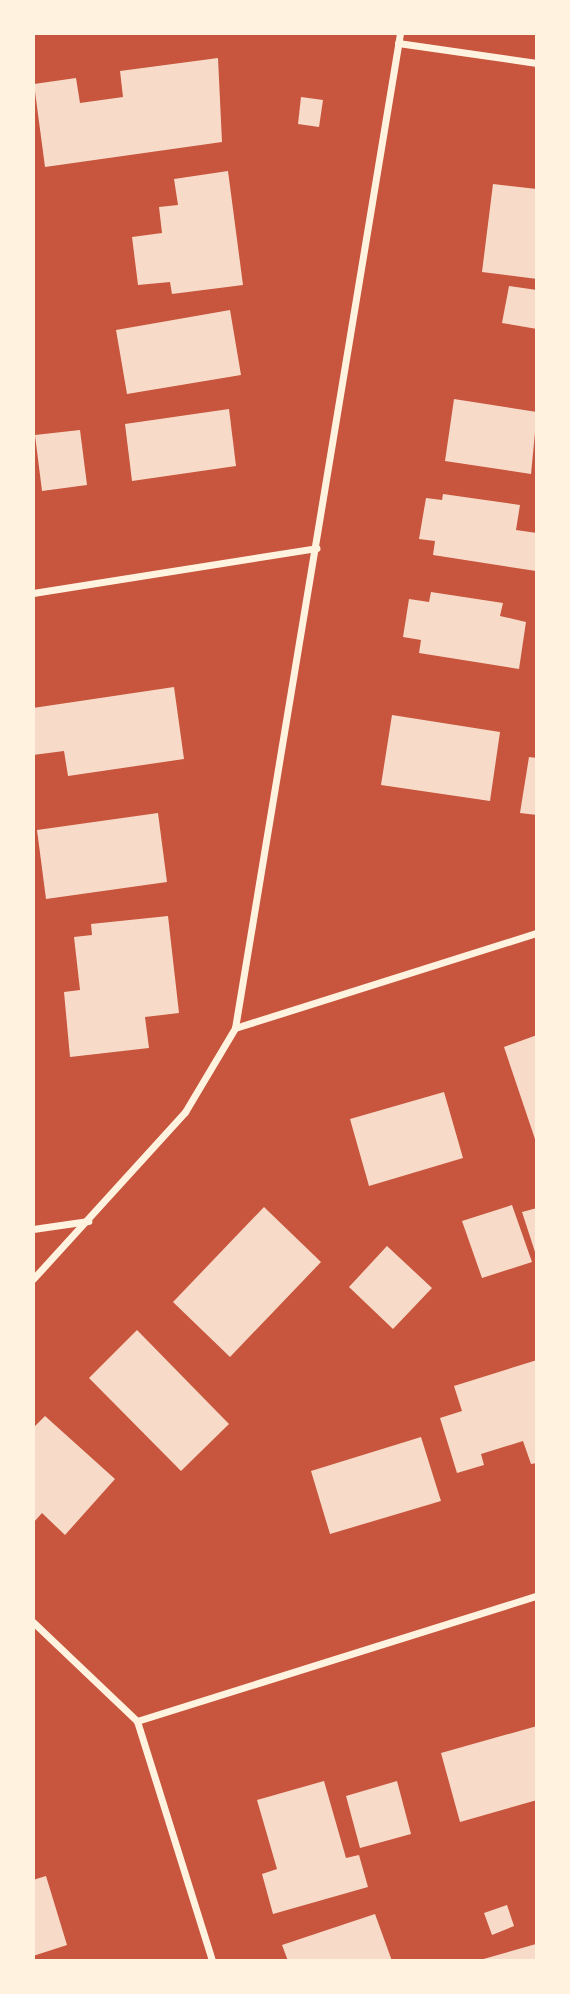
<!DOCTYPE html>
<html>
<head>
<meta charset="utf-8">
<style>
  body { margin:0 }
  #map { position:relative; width:570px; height:1994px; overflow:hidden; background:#c8553d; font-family:"Roboto Condensed",sans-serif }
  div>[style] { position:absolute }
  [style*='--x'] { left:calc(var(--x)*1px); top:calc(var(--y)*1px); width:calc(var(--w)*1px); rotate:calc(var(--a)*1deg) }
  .building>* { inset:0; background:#f7dbc8 }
  .minor>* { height:7px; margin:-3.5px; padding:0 3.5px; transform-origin:3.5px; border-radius:3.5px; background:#fff3e0 }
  span { translate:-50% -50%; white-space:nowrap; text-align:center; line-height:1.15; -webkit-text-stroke:7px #fff3e0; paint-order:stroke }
  .frame { position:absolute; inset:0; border:35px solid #fff3e0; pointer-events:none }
</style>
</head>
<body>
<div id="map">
  <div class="building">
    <i style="clip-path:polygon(218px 58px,222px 142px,45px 167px,34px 84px,76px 78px,80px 103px,123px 97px,120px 71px)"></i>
    <i style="clip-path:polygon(301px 97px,323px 100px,319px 127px,298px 124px)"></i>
    <i style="clip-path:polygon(228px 171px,243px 285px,172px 294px,170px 282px,138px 285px,132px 237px,162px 233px,159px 207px,178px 205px,174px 179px)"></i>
    <i style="clip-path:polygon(493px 184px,537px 189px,537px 279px,482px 272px)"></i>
    <i style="clip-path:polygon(509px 286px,537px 290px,537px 329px,502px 323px)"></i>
    <i style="clip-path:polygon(230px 310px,241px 375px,127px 394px,116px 330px)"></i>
    <i style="clip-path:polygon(454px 399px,537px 412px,531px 474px,445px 461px)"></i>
    <i style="clip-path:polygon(229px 409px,236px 466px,132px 481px,125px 424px)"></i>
    <i style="clip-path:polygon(80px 430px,87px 485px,42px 491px,35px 435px)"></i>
    <i style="clip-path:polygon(443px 494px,520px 505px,516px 530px,537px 533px,536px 571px,433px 555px,435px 541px,419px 539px,426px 498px,442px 500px)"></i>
    <i style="clip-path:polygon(431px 592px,503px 603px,500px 616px,526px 622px,519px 669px,419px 653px,421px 640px,403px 637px,409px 599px,429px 602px)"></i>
    <i style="clip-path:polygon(174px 687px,184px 759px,68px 776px,64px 751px,33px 755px,33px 708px)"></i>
    <i style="clip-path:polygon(392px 715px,500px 732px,490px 801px,381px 785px)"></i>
    <i style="clip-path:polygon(529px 757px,537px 758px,537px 815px,520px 813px)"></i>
    <i style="clip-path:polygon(158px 813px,167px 882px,46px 899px,37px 830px)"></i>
    <i style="clip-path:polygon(168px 916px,179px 1013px,145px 1017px,149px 1048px,70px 1057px,64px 992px,80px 990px,74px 937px,92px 935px,91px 924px)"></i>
    <i style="clip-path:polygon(537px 1035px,537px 1142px,536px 1142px,504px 1047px)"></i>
    <i style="clip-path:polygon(444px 1092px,463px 1158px,369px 1186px,350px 1119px)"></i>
    <i style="clip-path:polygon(512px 1205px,532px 1262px,482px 1278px,462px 1221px)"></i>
    <i style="clip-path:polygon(264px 1207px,321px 1262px,230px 1357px,173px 1302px)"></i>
    <i style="clip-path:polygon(537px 1208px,537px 1254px,536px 1255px,522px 1212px)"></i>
    <i style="clip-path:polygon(387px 1246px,432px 1288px,393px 1329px,349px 1287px)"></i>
    <i style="clip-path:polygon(137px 1330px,229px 1424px,181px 1471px,89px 1378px)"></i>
    <i style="clip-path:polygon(537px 1360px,537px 1463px,531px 1464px,523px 1441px,481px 1454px,484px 1465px,457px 1473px,440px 1418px,462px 1411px,454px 1386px)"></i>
    <i style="clip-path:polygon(45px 1416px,115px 1479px,65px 1535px,42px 1513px,33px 1523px,33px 1428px)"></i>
    <i style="clip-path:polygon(421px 1437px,441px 1501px,330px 1534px,311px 1471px)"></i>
    <i style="clip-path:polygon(537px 1726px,537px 1800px,460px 1822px,441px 1753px)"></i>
    <i style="clip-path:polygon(324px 1781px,346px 1858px,359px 1855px,368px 1887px,273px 1914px,262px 1874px,277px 1869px,257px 1800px)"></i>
    <i style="clip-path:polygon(397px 1781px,411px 1834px,360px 1848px,346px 1796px)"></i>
    <i style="clip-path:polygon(46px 1876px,67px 1945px,33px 1956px,33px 1880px)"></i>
    <i style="clip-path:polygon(507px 1905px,514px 1926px,492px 1935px,484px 1913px)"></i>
    <i style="clip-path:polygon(375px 1914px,392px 1961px,288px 1961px,282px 1945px)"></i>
    <i style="clip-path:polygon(536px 1944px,537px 1961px,480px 1961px,480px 1960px)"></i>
  </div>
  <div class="minor">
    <i style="--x:398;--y:43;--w:140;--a:8.2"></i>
    <i style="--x:33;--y:593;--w:287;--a:-9"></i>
    <i style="--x:235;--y:1028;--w:317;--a:-17.5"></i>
    <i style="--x:33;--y:1229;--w:56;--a:-8.3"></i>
    <i style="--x:33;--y:1279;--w:226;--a:-47.7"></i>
    <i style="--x:185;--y:1112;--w:98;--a:-59.2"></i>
    <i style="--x:235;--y:1028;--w:1009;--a:-80.58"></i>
    <i style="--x:33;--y:1622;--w:144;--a:43.6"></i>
    <i style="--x:137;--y:1721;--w:251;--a:72.6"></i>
    <i style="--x:137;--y:1721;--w:419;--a:-17.4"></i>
  </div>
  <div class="frame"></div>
</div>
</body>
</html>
